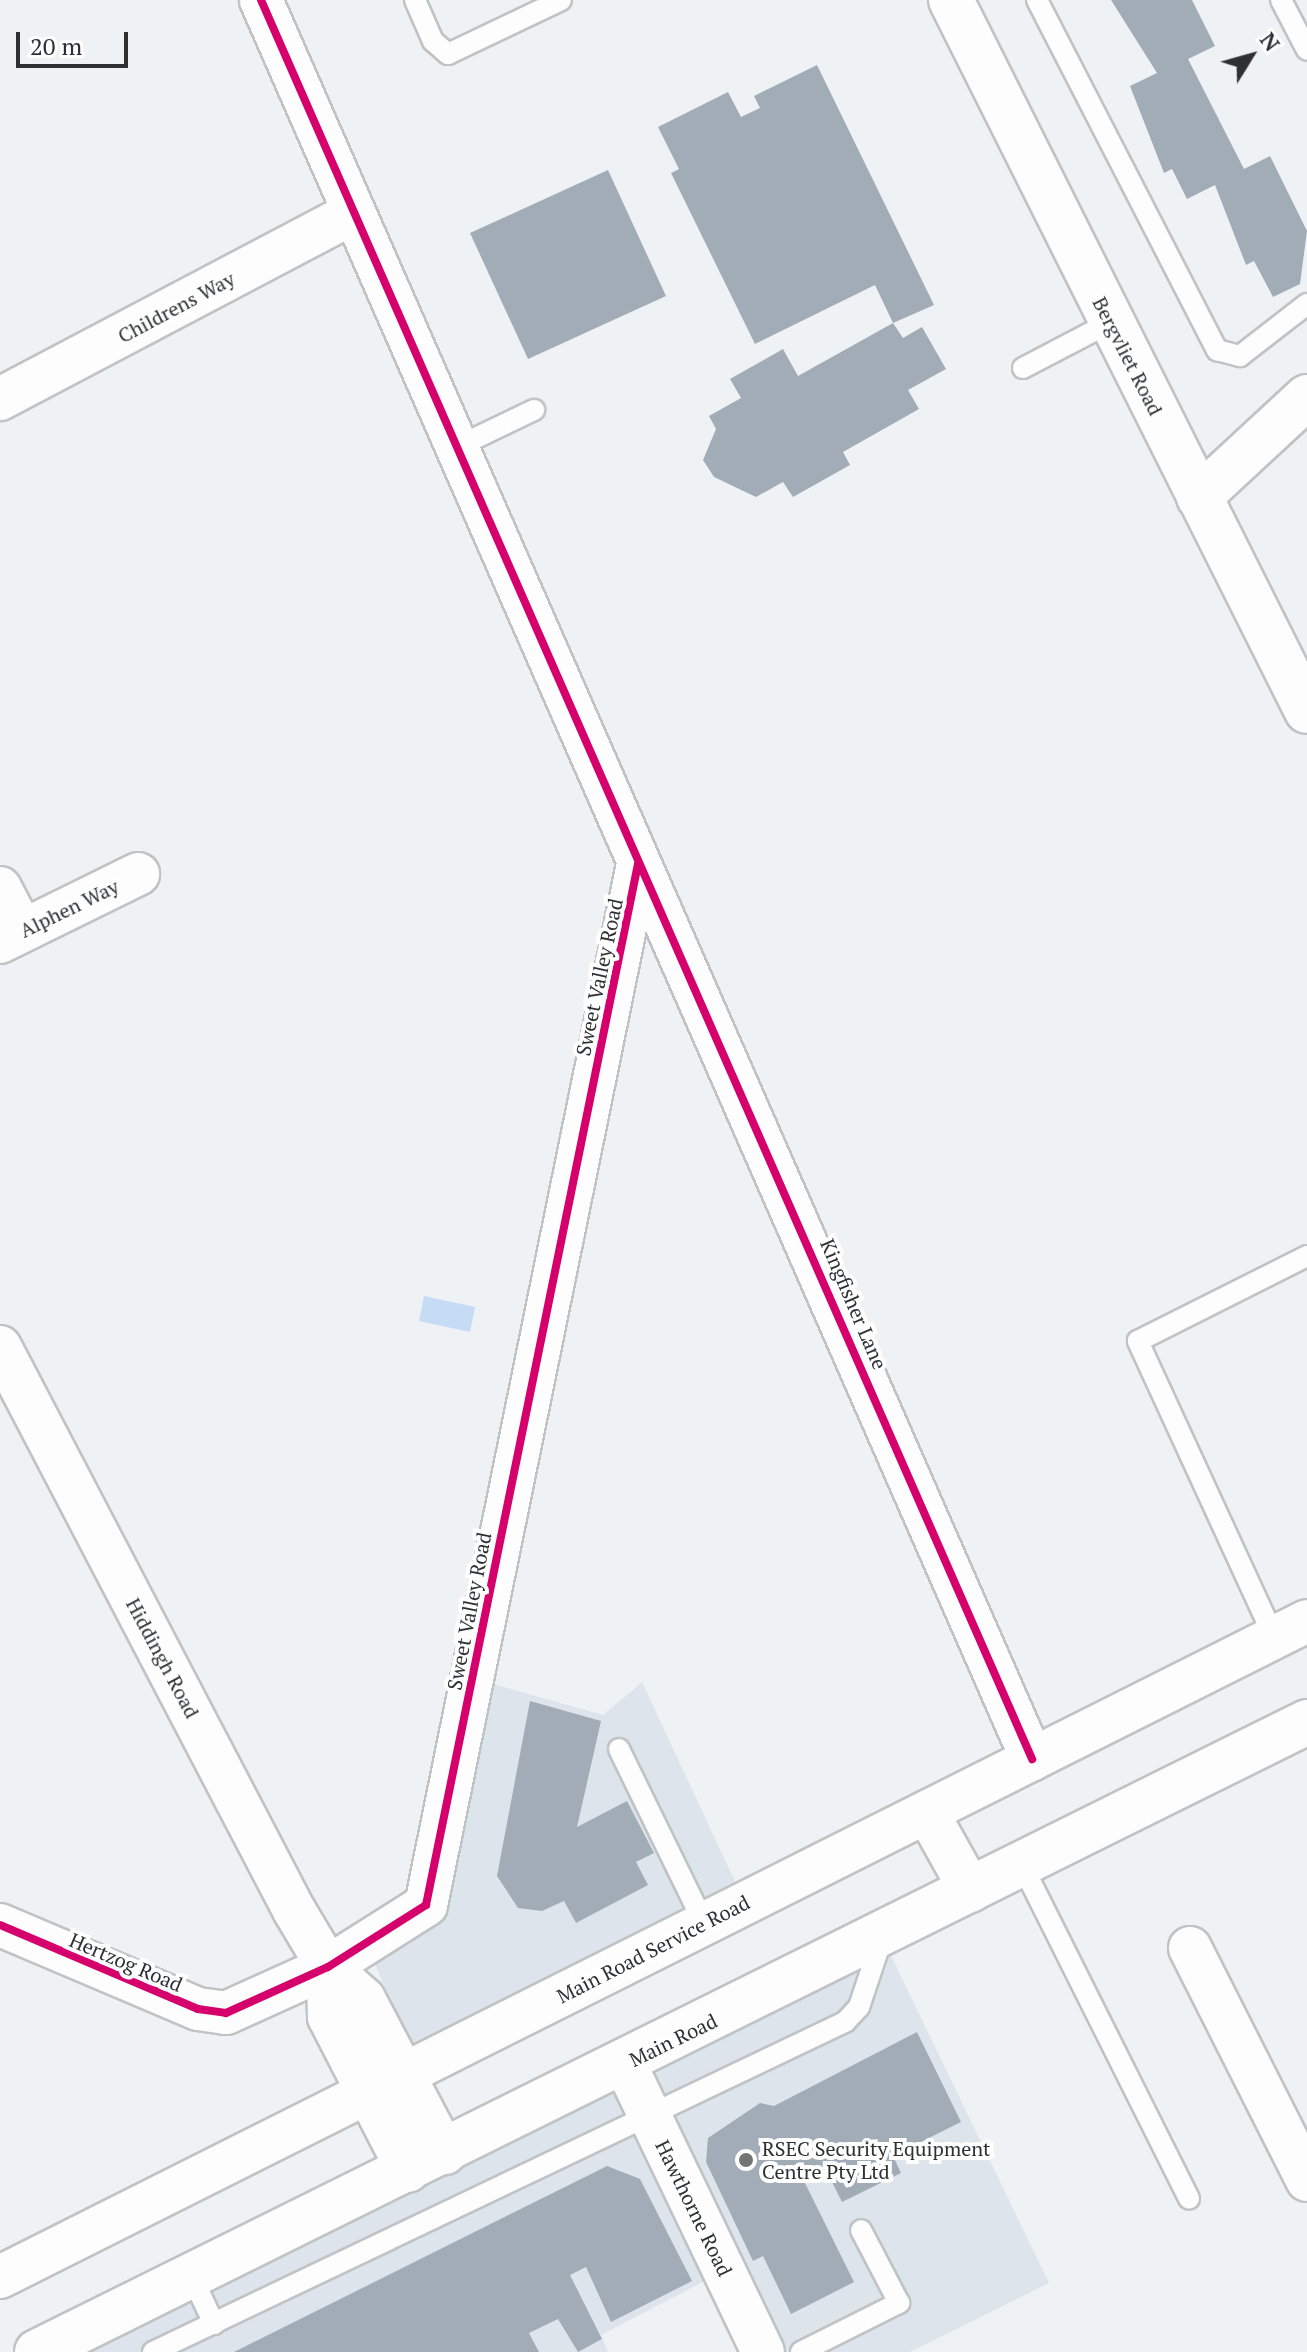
<!DOCTYPE html>
<html>
<head>
<meta charset="utf-8">
<style>
  body { margin:0 }
  #map { position:relative; width:1307px; height:2352px; overflow:hidden; background:#eff2f5; font-family:"PT Serif",serif }
  div>[style] { position:absolute }
  [style*='--x'] { left:calc(var(--x)*1px); top:calc(var(--y)*1px); width:calc(var(--w)*1px); rotate:calc(var(--a)*1deg) }
  .built>* { inset:0; background:#dee4eb }
  .water>* { inset:0; background:#c5dcf4 }
  .building>* { inset:0; background:#a2acb7 }
  .roads { filter:drop-shadow(2px 0 #c0c3c5) drop-shadow(-2px 0 #c0c3c5) drop-shadow(0 2px #c0c3c5) drop-shadow(0 -2px #c0c3c5) }
  .service>* { height:20px; margin:-10px; padding:0 10px; transform-origin:10px; border-radius:10px; background:#fdfdfe }
  .minor>* { height:42px; margin:-21px; padding:0 21px; transform-origin:21px; border-radius:21px; background:#fdfdfe }
  .tertiary>* { height:44px; margin:-22px; padding:0 22px; transform-origin:22px; border-radius:22px; background:#fdfdfe }
  .secondary>* { height:44px; margin:-22px; padding:0 22px; transform-origin:22px; border-radius:22px; background:#fdfdfe }
  .cycleway>* { height:8px; margin:-4px; padding:0 4px; transform-origin:4px; border-radius:4px; background:#d6006c }
  .dots>* { width:22px; height:22px; translate:-50% -50%; box-sizing:border-box; border:4px solid #fefefe; border-radius:50% }
  span { translate:-50% -50%; white-space:nowrap; text-align:center; line-height:1.15; -webkit-text-stroke:8px #fefefe; paint-order:stroke }
  .street-label { font-size:20px; color:#2e3032 }
  .poi-label { font-size:20px; color:#2e3032 }
  .left { translate:0 -50%; text-align:left }
  .north { position:absolute; left:1211px; top:16px; width:80px; height:80px; -webkit-text-stroke:6px #fefefe; paint-order:stroke; rotate:53deg; font-size:22px; font-weight:700; line-height:32px; text-align:center; color:#2e3032 }
  .north::after { content:''; display:block; margin:auto; width:28px; height:36px; background:#2e3032; clip-path:polygon(50% 0,100% 100%,50% 72%,0 100%) }
  .scale { position:absolute; left:16px; top:32px; width:112px; height:36px; box-sizing:border-box; border:4px solid #2e3032; border-top:0; padding-left:10px; font-size:24px; line-height:28px; white-space:nowrap; color:#2e3032; -webkit-text-stroke:6px #fefefe; paint-order:stroke }
</style>
</head>
<body>
<div id="map">
  <div class="built">
    <i style="clip-path:polygon(475px 1679px,603px 1715px,642px 1682px,745px 1903px,419px 2065px,367px 1946px,407px 1921px)"></i>
    <i style="clip-path:polygon(882px 1937px,1049px 2283px,910px 2352px,763px 2352px,724px 2271px,601px 2335px,608px 2352px,47px 2352px)"></i>
  </div>
  <div class="water">
    <i style="clip-path:polygon(424px 1296px,475px 1307px,470px 1332px,419px 1321px)"></i>
  </div>
  <div class="building">
    <i style="clip-path:polygon(1111px 0,1192px 0,1215px 46px,1188px 59px,1244px 169px,1270px 156px,1307px 231px,1300px 284px,1273px 297px,1254px 261px,1246px 265px,1215px 185px,1187px 199px,1172px 169px,1164px 173px,1130px 86px,1157px 73px)"></i>
    <i style="clip-path:polygon(817px 65px,934px 305px,893px 323px,875px 285px,755px 344px,671px 173px,679px 169px,658px 127px,728px 92px,741px 117px,760px 108px,754px 96px)"></i>
    <i style="clip-path:polygon(608px 170px,666px 296px,528px 359px,470px 233px)"></i>
    <i style="clip-path:polygon(893px 323px,903px 338px,922px 327px,946px 369px,908px 390px,919px 409px,843px 452px,850px 465px,793px 497px,783px 482px,756px 497px,714px 477px,703px 460px,716px 429px,709px 416px,741px 398px,730px 379px,783px 349px,798px 376px)"></i>
    <i style="clip-path:polygon(530px 1701px,601px 1721px,577px 1827px,627px 1801px,654px 1853px,636px 1862px,648px 1885px,576px 1923px,564px 1901px,542px 1911px,518px 1908px,497px 1876px)"></i>
    <i style="clip-path:polygon(917px 2032px,961px 2122px,893px 2156px,901px 2173px,842px 2202px,825px 2168px,803px 2179px,854px 2282px,791px 2314px,763px 2256px,753px 2261px,706px 2162px,708px 2138px,760px 2103px,774px 2106px)"></i>
    <i style="clip-path:polygon(607px 2166px,640px 2179px,692px 2281px,611px 2322px,586px 2267px,570px 2275px,602px 2339px,578px 2352px,558px 2319px,529px 2333px,539px 2352px,234px 2352px)"></i>
  </div>
  <div class="roads">
    <div class="service">
      <i style="--x:415;--y:0;--w:45;--a:66.3"></i>
      <i style="--x:433;--y:41;--w:20;--a:41"></i>
      <i style="--x:448;--y:54;--w:125;--a:-25.5"></i>
      <i style="--x:1037;--y:0;--w:394;--a:62.8"></i>
      <i style="--x:1217;--y:350;--w:24;--a:15"></i>
      <i style="--x:1240;--y:356;--w:85;--a:-37.8"></i>
      <i style="--x:1281;--y:0;--w:56;--a:62.5"></i>
      <i style="--x:1023;--y:368;--w:99;--a:-27.6"></i>
      <i style="--x:455;--y:448;--w:88;--a:-25.7"></i>
      <i style="--x:1274;--y:1637;--w:326;--a:-114.7"></i>
      <i style="--x:1138;--y:1341;--w:189;--a:-26.7"></i>
      <i style="--x:619;--y:1749;--w:194;--a:64"></i>
      <i style="--x:1022;--y:1865;--w:373;--a:63.4"></i>
      <i style="--x:192;--y:2277;--w:52;--a:64.9"></i>
      <i style="--x:153;--y:2352;--w:767;--a:-25.5"></i>
      <i style="--x:845;--y:2022;--w:21;--a:-47"></i>
      <i style="--x:859;--y:2007;--w:73;--a:-71.6"></i>
      <i style="--x:801;--y:2352;--w:110;--a:-26.6"></i>
      <i style="--x:899;--y:2303;--w:82;--a:-117.5"></i>
    </div>
    <div class="minor">
      <i style="--x:261;--y:0;--w:1921;--a:66.33"></i>
      <i style="--x:0;--y:399;--w:397;--a:-27.8"></i>
      <i style="--x:0;--y:888;--w:47;--a:62.4"></i>
      <i style="--x:0;--y:942;--w:154;--a:-26.2"></i>
      <i style="--x:0;--y:1347;--w:635;--a:62.43"></i>
      <i style="--x:294;--y:1910;--w:66;--a:59.2"></i>
      <i style="--x:328;--y:1967;--w:48;--a:41.6"></i>
      <i style="--x:364;--y:1999;--w:174;--a:62.3"></i>
      <i style="--x:927;--y:1812;--w:90;--a:60.9"></i>
      <i style="--x:0;--y:1925;--w:215;--a:23"></i>
      <i style="--x:198;--y:2009;--w:28;--a:8"></i>
      <i style="--x:226;--y:2013;--w:112;--a:-24.3"></i>
      <i style="--x:328;--y:1967;--w:116;--a:-32.3"></i>
      <i style="--x:426;--y:1905;--w:1062;--a:-78.49"></i>
      <i style="--x:1190;--y:1948;--w:260;--a:63.2"></i>
      <i style="--x:328;--y:1967;--w:50;--a:88.9"></i>
      <i style="--x:329;--y:2017;--w:173;--a:62.8"></i>
      <i style="--x:625;--y:2064;--w:319;--a:64.4"></i>
      <i style="--x:0;--y:2277;--w:1462;--a:-26.65"></i>
    </div>
    <div class="tertiary">
      <i style="--x:951;--y:0;--w:795;--a:63.4"></i>
      <i style="--x:1199;--y:497;--w:147;--a:-42.8"></i>
    </div>
    <div class="secondary">
      <i style="--x:37;--y:2352;--w:1418;--a:-26.38"></i>
    </div>
  </div>
  <div class="cycleway">
    <i style="--x:261;--y:0;--w:1921;--a:66.33"></i>
    <i style="--x:0;--y:1925;--w:215;--a:23"></i>
    <i style="--x:198;--y:2009;--w:28;--a:8"></i>
    <i style="--x:226;--y:2013;--w:112;--a:-24.3"></i>
    <i style="--x:328;--y:1967;--w:116;--a:-32.3"></i>
    <i style="--x:426;--y:1905;--w:1062;--a:-78.49"></i>
  </div>
  <div class="dots">
    <i style="left:746px;top:2160px;background:#727476"></i>
  </div>
  <div class="street-label">
    <span style="left:176px;top:307px;rotate:-28deg">Childrens Way</span>
    <span style="left:1128px;top:356px;rotate:63deg">Bergvliet Road</span>
    <span style="left:69px;top:908px;rotate:-26deg">Alphen Way</span>
    <span style="left:599px;top:977px;rotate:-78deg">Sweet Valley Road</span>
    <span style="left:854px;top:1304px;rotate:67deg">Kingfisher Lane</span>
    <span style="left:469px;top:1611px;rotate:-79deg">Sweet Valley Road</span>
    <span style="left:163px;top:1658px;rotate:62deg">Hiddingh Road</span>
    <span style="left:653px;top:1949px;rotate:-27deg">Main Road Service Road</span>
    <span style="left:126px;top:1962px;rotate:23deg">Hertzog Road</span>
    <span style="left:673px;top:2040px;rotate:-26deg">Main Road</span>
    <span style="left:694px;top:2208px;rotate:64deg">Hawthorne Road</span>
  </div>
  <div class="poi-label">
    <span class="left" style="left:762px;top:2160px">RSEC Security Equipment<br>Centre Pty Ltd</span>
  </div>
  <div class="north">N</div>
  <div class="scale">20 m</div>
</div>
</body>
</html>
